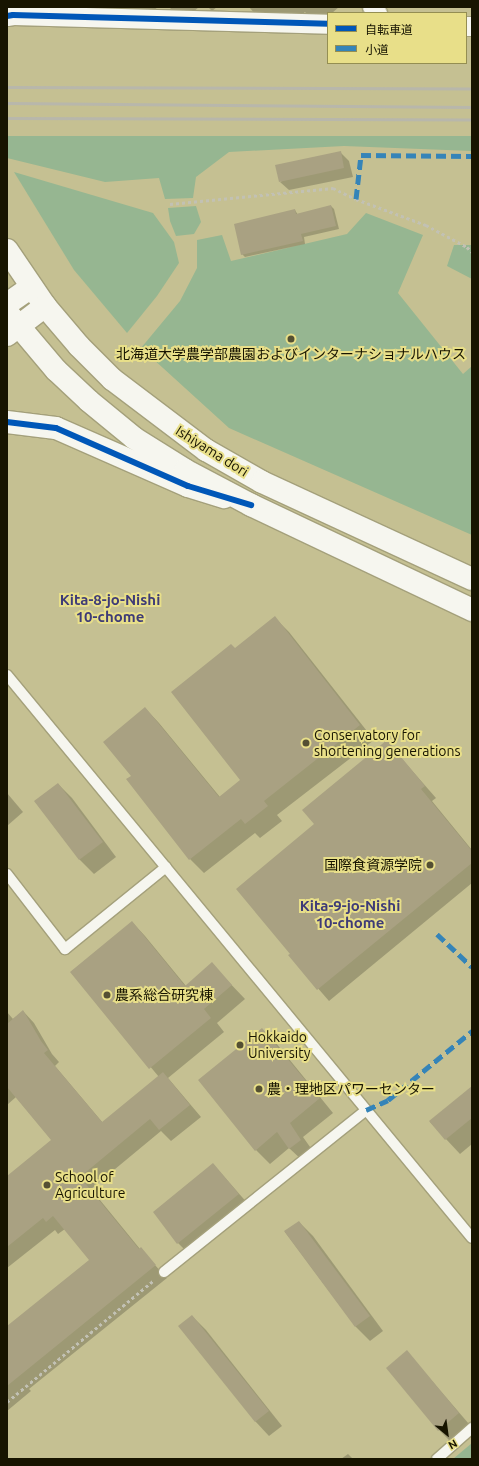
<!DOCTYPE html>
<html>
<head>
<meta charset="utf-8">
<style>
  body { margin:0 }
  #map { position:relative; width:479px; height:1466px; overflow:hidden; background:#c5c092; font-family:Ubuntu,"Noto Sans JP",sans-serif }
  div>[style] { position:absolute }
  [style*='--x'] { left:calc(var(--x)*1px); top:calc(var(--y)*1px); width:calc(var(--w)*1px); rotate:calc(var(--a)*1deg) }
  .green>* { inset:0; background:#96b691 }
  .shadow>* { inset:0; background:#0003 }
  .building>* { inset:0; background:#a9a182 }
  .path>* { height:2.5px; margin-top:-1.25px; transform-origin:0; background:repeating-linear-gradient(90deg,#c2c1b4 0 3px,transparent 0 6px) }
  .roads { filter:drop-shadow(1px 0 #a4a07b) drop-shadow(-1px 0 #a4a07b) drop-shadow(0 1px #a4a07b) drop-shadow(0 -1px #a4a07b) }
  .service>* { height:10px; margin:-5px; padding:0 5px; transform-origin:5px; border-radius:5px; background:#f6f6ef }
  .minor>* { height:19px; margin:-9.5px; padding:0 9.5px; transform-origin:9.5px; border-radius:9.5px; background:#f6f6ef }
  .tertiary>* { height:22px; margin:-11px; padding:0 11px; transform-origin:11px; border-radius:11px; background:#f6f6ef }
  .secondary>* { height:22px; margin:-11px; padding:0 11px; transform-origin:11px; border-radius:11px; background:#f6f6ef }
  .rail>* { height:3px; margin:-1.5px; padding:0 1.5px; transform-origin:1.5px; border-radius:1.5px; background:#b8b7ab }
  .quiet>* { height:5px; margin-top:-2.5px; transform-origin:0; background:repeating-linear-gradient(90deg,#3584b8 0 10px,transparent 0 15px) }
  .cycleway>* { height:6px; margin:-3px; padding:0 3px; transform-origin:3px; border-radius:3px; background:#0057b8 }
  .dots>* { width:11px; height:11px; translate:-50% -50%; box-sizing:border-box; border:2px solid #e8df89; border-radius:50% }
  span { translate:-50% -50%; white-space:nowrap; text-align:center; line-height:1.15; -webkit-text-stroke:4px #e8df89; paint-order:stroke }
  .poi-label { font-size:14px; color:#171400 }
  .left { translate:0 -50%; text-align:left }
  .right { translate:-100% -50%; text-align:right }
  .street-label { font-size:14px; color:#171400 }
  .neighbourhood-label { font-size:15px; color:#3e3b77; font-weight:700 }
  .frame { position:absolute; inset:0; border:8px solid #171400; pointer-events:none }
  .legend { position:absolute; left:327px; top:12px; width:140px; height:52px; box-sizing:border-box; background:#e8df89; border:1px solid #948e52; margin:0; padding:5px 7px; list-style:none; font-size:12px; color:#171400 }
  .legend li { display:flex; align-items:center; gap:8px; height:20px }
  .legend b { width:20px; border:1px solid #948e52 }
  .north { position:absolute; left:427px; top:1414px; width:40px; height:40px; -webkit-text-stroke:3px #e8df89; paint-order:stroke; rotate:151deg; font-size:11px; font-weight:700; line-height:16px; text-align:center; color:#171400 }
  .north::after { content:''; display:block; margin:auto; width:14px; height:18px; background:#171400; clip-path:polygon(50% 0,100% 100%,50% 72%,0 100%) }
</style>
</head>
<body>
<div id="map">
  <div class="green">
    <i style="clip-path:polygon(7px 136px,472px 136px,472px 151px,344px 146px,229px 152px,196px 177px,193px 198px,165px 199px,159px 178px,105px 182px,7px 158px)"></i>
    <i style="clip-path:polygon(14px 172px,153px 213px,174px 242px,179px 263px,157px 296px,127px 333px,74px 270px)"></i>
    <i style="clip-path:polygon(196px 206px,201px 222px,194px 234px,176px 236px,170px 221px,168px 208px)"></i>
    <i style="clip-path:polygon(366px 213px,423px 235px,398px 293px,463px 374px,472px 366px,472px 535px,229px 428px,141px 348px,180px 301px,197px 268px,197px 240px,222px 235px,231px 261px,347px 234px)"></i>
    <i style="clip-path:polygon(454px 245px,472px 245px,472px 279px,447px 266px)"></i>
    <i style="clip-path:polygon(472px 1443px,472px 1459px,453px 1459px)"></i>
  </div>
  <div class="shadow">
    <i style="clip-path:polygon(124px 7px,158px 7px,145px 17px,134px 17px)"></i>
    <i style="clip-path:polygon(169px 7px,199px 7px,185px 19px,180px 18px)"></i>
    <i style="clip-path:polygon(208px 7px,217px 7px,212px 11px)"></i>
    <i style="clip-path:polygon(249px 7px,339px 7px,332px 13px,328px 13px,328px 16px,312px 20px,305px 12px,296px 19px,269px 18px,262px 12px,257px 16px)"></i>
    <i style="clip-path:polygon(340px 152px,349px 161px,353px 177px,289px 190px,280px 182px)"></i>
    <i style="clip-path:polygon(331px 206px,334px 209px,339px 229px,304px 237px,305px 244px,245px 257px,242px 254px,295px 210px,298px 215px)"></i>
    <i style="clip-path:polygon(275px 618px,289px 632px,374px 740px,277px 815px,282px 821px,260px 838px,255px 833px,204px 873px,190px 859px,132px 776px,145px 708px,159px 723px,220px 797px,242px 780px,235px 649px)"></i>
    <i style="clip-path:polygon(387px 742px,436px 798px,432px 801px,472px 850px,472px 883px,329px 1001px,289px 955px,292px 954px,316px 825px)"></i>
    <i style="clip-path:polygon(58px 784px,72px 798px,116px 857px,94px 874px,80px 860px,35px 801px)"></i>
    <i style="clip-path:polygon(7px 793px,23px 812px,7px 826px)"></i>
    <i style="clip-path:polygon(132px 922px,145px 936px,186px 986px,225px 978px,245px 999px,217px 1023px,224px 1032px,168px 1078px,201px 1117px,171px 1141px,161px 1131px,91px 1189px,140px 1249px,167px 1278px,29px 1389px,31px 1391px,7px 1411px,7px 1327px,90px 1260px,65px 1229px,58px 1234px,55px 1230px,7px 1268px,7px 1177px,52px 1140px,16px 1097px,7px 1105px,7px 1012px,13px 1019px,23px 1011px,34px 1023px,52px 1054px,59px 1062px,55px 1066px,103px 1123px,159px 1077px,71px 972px)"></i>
    <i style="clip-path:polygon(262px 1029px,276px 1043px,333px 1113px,303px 1137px,315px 1154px,304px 1162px,289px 1148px,270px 1164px,256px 1150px)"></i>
    <i style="clip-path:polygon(472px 1088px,472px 1144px,460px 1154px,430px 1122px)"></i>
    <i style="clip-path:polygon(213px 1164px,249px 1205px,189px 1254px,178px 1243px,154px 1212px)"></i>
    <i style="clip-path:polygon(299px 1222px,313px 1236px,383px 1331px,370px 1341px,356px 1327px,285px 1232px)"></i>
    <i style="clip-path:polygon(192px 1316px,206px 1330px,282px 1426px,269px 1436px,255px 1421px)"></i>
    <i style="clip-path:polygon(407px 1352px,469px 1424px,449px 1440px,439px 1430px)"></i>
    <i style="clip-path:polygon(348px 1454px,353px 1459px,341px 1459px)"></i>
  </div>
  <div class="building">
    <i style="clip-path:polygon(341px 151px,344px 168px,279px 182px,275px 165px)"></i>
    <i style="clip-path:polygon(331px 205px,336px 226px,301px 234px,303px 241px,241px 255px,234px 224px,295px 209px,296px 214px)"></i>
    <i style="clip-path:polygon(275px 616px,360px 725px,264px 801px,268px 806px,245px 824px,241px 819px,189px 860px,126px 779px,131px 776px,103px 742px,145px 707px,219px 797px,240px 780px,171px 692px,231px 644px,235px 648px)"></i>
    <i style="clip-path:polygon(387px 740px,425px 786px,421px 789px,472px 851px,472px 863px,317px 990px,288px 955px,290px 954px,236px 889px,314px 824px,302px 810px)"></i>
    <i style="clip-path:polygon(58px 783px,103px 842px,79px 860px,34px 801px)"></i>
    <i style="clip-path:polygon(132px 921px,185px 986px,212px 962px,232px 985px,204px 1009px,211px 1018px,149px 1069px,70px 972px)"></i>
    <i style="clip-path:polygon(23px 1010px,41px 1041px,48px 1050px,44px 1053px,102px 1122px,163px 1072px,190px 1105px,159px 1130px,150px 1119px,80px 1177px,139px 1249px,141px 1247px,156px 1265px,7px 1386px,7px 1326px,89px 1260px,53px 1216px,46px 1222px,43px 1218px,7px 1247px,7px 1176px,51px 1140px,7px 1087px,7px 1024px)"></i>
    <i style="clip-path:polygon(262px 1028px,320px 1098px,290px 1123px,301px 1140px,289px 1149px,277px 1132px,255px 1151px,198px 1080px)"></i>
    <i style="clip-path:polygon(472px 1086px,472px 1118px,445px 1140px,429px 1121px)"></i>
    <i style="clip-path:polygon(213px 1163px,239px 1194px,177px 1244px,153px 1212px)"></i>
    <i style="clip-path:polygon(299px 1221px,370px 1316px,355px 1327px,284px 1231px)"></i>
    <i style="clip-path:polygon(192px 1315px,269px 1411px,255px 1422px,178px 1326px)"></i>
    <i style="clip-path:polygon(407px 1350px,459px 1413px,438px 1431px,386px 1368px)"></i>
  </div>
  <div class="path">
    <i style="--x:170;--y:204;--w:164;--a:-5.6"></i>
    <i style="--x:333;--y:188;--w:25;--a:26"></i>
    <i style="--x:356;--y:199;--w:75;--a:20.4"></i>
    <i style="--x:426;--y:225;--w:47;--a:28.2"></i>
    <i style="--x:467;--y:247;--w:7;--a:45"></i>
    <i style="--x:7;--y:1402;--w:190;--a:-39.7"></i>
  </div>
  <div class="roads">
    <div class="service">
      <i style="--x:7;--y:675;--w:730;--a:50.45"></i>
      <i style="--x:7;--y:874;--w:95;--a:52.3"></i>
      <i style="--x:65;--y:949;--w:130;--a:-39.1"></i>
      <i style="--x:164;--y:1272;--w:259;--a:-38.7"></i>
      <i style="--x:437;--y:1459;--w:47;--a:-41.5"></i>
    </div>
    <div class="minor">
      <i style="--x:372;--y:7;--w:8;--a:50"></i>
      <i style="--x:7;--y:16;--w:6;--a:-9"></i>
      <i style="--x:13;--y:15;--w:315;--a:1.6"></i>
      <i style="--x:466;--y:26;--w:6;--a:0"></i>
    </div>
    <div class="tertiary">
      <i style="--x:7;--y:304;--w:29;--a:-35"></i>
      <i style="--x:7;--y:335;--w:48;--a:-37.3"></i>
      <i style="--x:7;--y:422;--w:49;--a:7"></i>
      <i style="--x:56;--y:428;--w:144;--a:23.7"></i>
      <i style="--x:188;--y:486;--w:38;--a:17"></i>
    </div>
    <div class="secondary">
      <i style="--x:7;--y:250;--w:68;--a:55.8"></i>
      <i style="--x:45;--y:306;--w:52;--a:49.6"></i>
      <i style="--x:79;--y:346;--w:47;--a:45"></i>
      <i style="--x:112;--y:379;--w:118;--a:37.1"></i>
      <i style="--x:206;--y:450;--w:64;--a:29.7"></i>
      <i style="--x:262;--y:482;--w:231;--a:24.8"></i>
      <i style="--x:7;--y:312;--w:76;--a:49.8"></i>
      <i style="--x:56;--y:370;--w:45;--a:43.2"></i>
      <i style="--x:89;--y:401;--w:58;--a:39.4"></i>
      <i style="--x:134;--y:438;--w:60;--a:32.1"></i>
      <i style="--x:185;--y:470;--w:75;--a:27.9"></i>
      <i style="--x:251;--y:505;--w:245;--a:25.4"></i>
    </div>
  </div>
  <div class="rail">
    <i style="--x:7;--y:87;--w:465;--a:0.2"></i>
    <i style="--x:7;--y:103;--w:465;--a:0.5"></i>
    <i style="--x:7;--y:118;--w:465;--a:0.2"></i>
  </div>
  <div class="quiet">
    <i style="--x:356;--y:199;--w:44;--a:-83.5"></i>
    <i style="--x:361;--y:155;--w:111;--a:0.5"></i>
    <i style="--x:437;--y:934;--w:48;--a:43.3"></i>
    <i style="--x:366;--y:1110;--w:24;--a:-24"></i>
    <i style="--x:388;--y:1100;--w:109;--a:-39.4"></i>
  </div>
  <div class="cycleway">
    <i style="--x:7;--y:16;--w:6;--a:-9"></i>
    <i style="--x:13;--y:15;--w:315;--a:1.6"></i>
    <i style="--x:7;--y:422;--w:49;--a:7"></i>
    <i style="--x:56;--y:428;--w:144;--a:23.7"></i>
    <i style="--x:188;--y:486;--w:66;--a:16.8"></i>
  </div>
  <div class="dots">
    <i style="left:291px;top:339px;background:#545033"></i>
    <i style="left:306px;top:743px;background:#545033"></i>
    <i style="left:430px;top:865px;background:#545033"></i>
    <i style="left:107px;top:995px;background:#545033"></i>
    <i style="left:240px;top:1045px;background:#545033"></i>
    <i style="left:259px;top:1089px;background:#545033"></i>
    <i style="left:47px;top:1185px;background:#545033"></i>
  </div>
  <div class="poi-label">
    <span style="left:291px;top:354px">北海道大学農学部農園およびインターナショナルハウス</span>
    <span class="left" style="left:314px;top:743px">Conservatory for<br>shortening generations</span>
    <span class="right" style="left:422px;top:865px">国際食資源学院</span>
    <span class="left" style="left:115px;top:995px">農系総合研究棟</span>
    <span class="left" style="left:248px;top:1045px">Hokkaido<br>University</span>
    <span class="left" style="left:267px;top:1089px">農・理地区パワーセンター</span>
    <span class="left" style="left:55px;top:1185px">School of<br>Agriculture</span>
  </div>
  <div class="street-label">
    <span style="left:212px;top:451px;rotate:32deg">Ishiyama dori</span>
  </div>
  <div class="neighbourhood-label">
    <span style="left:110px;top:608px">Kita-8-jo-Nishi<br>10-chome</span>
    <span style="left:350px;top:914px">Kita-9-jo-Nishi<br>10-chome</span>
  </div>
  <div class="frame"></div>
  <ul class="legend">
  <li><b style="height:5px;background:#0057b8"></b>自転車道</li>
  <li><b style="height:5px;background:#3584b8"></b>小道</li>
  </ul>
  <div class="north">N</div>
</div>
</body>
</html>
